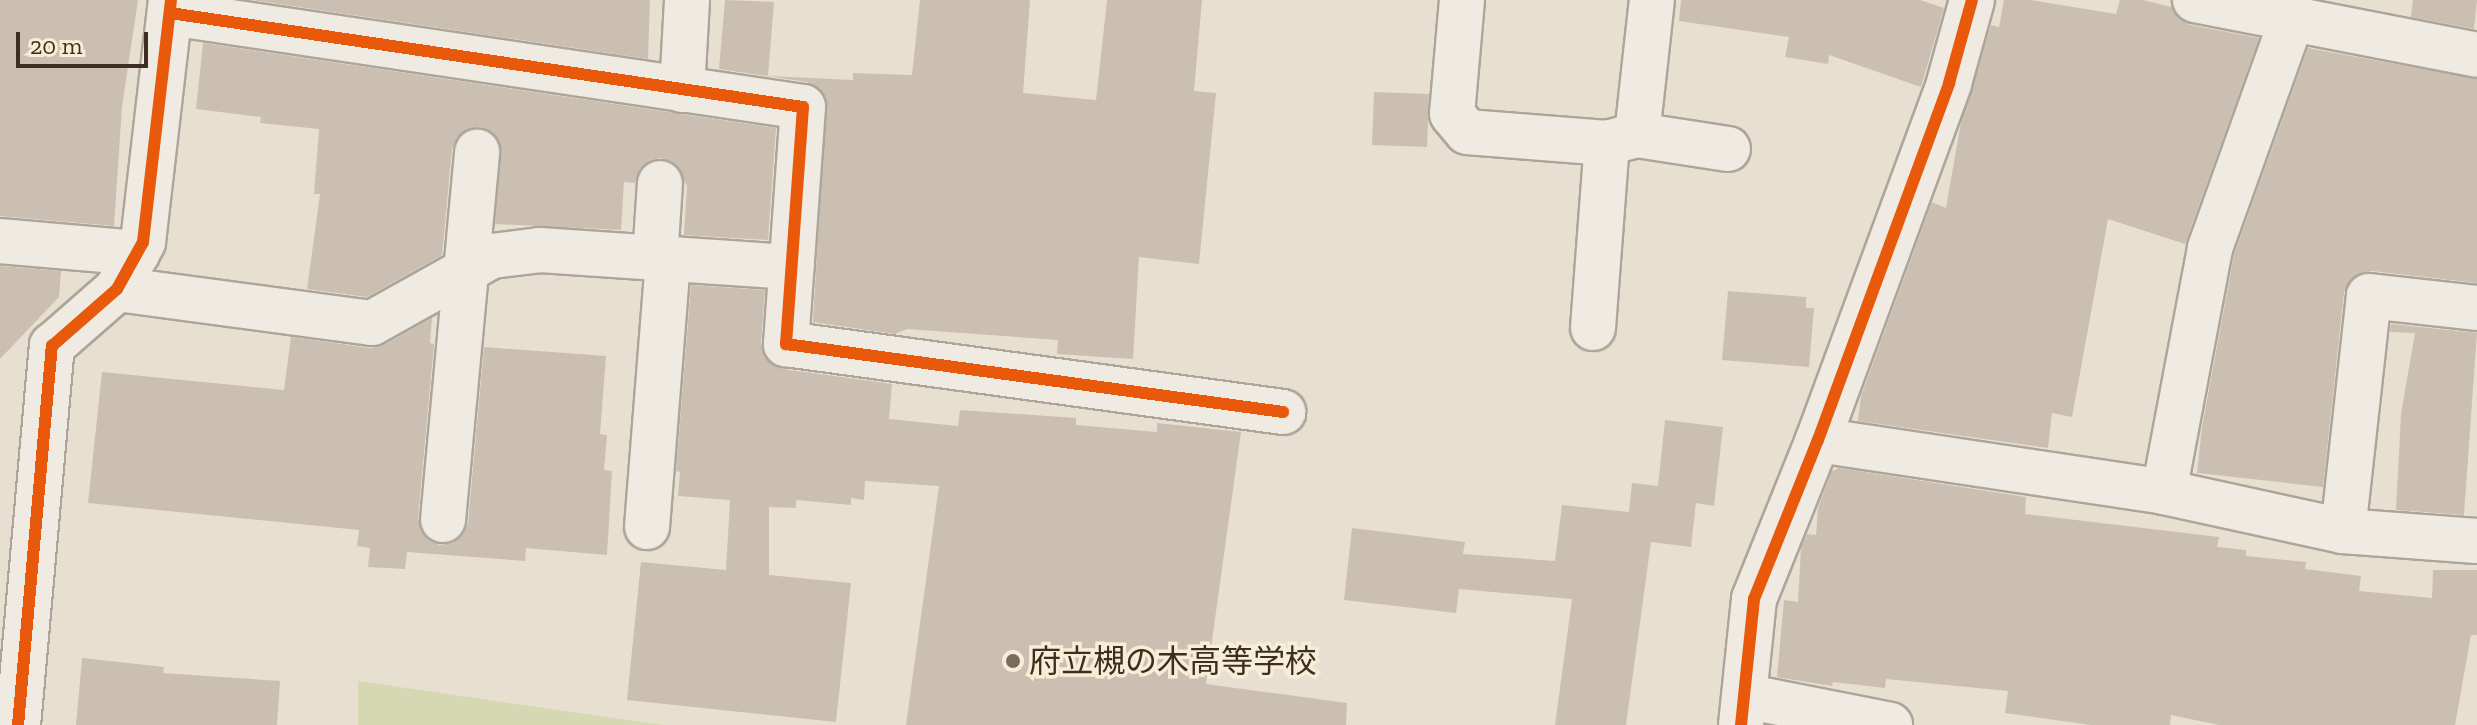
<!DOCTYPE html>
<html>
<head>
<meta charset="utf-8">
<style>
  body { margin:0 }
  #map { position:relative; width:2477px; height:725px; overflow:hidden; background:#e7e0d1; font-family:"Zilla Slab","Noto Sans JP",serif }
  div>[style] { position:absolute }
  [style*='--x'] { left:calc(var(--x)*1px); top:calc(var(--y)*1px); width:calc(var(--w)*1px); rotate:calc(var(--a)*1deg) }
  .green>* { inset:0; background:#d6d7b3 }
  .building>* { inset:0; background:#cbbfb2 }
  .roads { filter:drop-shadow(2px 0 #ada599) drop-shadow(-2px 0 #ada599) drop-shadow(0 2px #ada599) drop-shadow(0 -2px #ada599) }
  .street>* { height:44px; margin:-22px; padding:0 22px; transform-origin:22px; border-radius:22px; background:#efebe3 }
  .cycleway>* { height:12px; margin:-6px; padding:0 6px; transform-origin:6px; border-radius:6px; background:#e8590c }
  .dots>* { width:22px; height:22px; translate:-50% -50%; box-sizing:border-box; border:4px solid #f7eed8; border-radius:50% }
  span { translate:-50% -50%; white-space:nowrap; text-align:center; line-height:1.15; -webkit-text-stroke:7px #f7eed8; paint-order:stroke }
  .poi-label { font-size:32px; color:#3d2e20 }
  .left { translate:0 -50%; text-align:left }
  .scale { position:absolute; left:16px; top:32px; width:132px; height:36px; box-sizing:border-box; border:4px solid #3d2e20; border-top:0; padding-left:10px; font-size:24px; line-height:28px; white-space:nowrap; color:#3d2e20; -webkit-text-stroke:6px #f7eed8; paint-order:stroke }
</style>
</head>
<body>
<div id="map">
  <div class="green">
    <i style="clip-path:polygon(358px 681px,663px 725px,358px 725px)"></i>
  </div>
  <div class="building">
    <i style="clip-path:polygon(0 0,138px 0,122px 107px,114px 226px,0 216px)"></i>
    <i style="clip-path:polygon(253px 0,650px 0,648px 59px)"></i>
    <i style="clip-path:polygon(725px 0,774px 2px,768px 76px,853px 80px,853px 73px,912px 75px,920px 0,1030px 0,1023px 93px,1096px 100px,1107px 0,1202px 0,1194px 91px,1216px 93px,1199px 264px,1139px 257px,1133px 359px,1057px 354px,1058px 340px,907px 329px,895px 334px,813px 322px,826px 97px,819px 88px,807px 82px,719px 69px)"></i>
    <i style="clip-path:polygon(1681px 0,1920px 0,1944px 8px,1921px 87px,1829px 55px,1828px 64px,1785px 57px,1789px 37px,1679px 21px)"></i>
    <i style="clip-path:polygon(2004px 0,2031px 0,2116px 14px,2120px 0,2143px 0,2171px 7px,2178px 18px,2190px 25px,2259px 38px,2185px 244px,2108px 219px,2072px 417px,2052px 413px,2048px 448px,1858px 421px,1861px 396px,1932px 202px,1946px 208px,1961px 122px,1991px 25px,1999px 27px)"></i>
    <i style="clip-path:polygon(2413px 0,2477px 0,2474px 29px,2411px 17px)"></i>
    <i style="clip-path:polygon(203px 43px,776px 128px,768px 240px,684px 235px,687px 186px,674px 163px,661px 158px,650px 160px,640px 168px,635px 183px,624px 182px,621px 230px,495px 224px,500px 142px,492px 132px,479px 127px,466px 130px,457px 137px,452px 149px,442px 255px,367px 297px,307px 289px,320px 194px,314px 194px,319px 129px,260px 123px,261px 117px,196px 109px)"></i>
    <i style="clip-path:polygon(2308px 48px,2477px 79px,2477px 283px,2372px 271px,2360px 273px,2349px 281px,2344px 293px,2323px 487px,2197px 473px,2202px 427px,2234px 255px)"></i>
    <i style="clip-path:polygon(1374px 92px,1429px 94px,1427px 147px,1372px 145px)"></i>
    <i style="clip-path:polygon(0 266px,61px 271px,59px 297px,0 359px)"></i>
    <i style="clip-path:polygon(691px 285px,765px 290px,761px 343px,771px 364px,783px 369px,892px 384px,889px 419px,958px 426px,960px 410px,1076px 418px,1076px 425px,1157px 432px,1157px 423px,1241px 432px,1206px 684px,1347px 703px,1346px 725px,906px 725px,939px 486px,865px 481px,864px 500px,851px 498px,851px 505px,796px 500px,796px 508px,769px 507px,769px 575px,851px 583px,836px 722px,627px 700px,641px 562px,726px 570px,730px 500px,678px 496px,680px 472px,676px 471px)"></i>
    <i style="clip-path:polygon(1728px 291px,1806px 297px,1806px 308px,1814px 308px,1809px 367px,1722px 360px)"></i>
    <i style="clip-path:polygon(432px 318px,430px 343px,434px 344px,418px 518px,421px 531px,429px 541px,440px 545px,453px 543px,463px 535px,468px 523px,484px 347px,606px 356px,600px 434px,607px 435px,604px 470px,612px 471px,607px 555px,526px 548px,525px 561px,407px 552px,405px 569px,368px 567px,370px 548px,357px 546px,359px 530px,88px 503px,102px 372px,284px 390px,291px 337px,370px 348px,384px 345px)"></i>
    <i style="clip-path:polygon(2391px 324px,2477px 333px,2464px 515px,2396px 510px,2401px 414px,2415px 333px,2390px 332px)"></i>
    <i style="clip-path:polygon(1665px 420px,1723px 427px,1714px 506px,1696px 503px,1691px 547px,1651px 542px,1626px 725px,1555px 725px,1572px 599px,1459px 589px,1456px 613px,1344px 600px,1352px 528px,1465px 542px,1463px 554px,1555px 561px,1562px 505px,1629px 512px,1632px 483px,1658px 486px)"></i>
    <i style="clip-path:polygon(1839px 468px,2026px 497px,2025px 514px,2219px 537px,2217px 547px,2246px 550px,2246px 556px,2306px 562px,2305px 569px,2361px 576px,2359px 591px,2432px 598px,2433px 570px,2477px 570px,2477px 635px,2471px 635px,2455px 725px,2219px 725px,2171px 715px,2170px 725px,2091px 725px,2005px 713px,2008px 691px,1886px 679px,1885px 688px,1833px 682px,1832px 686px,1777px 677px,1784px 600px,1798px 602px,1801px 548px,1807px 534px,1816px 535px,1818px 508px,1832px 471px)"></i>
    <i style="clip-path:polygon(82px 658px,164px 667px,163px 673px,280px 681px,277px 725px,76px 725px)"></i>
  </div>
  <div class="roads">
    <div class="street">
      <i style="--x:1462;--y:0;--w:114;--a:95"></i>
      <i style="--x:1452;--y:114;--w:23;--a:50"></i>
      <i style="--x:1467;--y:132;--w:140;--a:4.5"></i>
      <i style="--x:1607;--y:143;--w:31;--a:-15"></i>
      <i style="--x:1637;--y:135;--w:136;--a:-83.7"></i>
      <i style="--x:2195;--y:0;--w:287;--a:11"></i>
      <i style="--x:170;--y:13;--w:640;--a:8.45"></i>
      <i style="--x:803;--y:107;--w:238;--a:94.1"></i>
      <i style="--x:786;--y:344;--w:502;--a:7.79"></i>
      <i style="--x:682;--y:90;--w:90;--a:-86.8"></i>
      <i style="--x:1637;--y:135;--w:92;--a:8.7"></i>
      <i style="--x:0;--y:241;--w:138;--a:5"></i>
      <i style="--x:655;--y:258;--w:75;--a:-86.2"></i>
      <i style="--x:117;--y:289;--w:257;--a:7.6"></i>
      <i style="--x:372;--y:323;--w:137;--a:-29.2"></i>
      <i style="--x:492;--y:256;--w:48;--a:-7.1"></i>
      <i style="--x:540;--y:250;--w:252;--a:3.9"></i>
      <i style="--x:1593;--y:328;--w:186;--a:-85.7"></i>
      <i style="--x:1818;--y:440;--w:350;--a:8.5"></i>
      <i style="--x:2164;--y:492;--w:183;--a:12.3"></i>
      <i style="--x:2343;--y:531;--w:134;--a:4.3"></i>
      <i style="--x:2164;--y:492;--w:248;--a:-79.3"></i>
      <i style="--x:2210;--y:248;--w:243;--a:-70.3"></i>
      <i style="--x:443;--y:520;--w:370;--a:-84.7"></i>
      <i style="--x:647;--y:527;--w:269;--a:-85.5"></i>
      <i style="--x:2343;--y:531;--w:236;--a:-83.7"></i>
      <i style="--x:2369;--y:296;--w:109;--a:6.3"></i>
      <i style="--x:1744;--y:696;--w:149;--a:11.2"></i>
      <i style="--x:18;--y:725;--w:381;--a:-84.9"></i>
      <i style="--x:52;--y:346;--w:86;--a:-41.2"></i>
      <i style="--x:117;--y:289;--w:54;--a:-61"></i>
      <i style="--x:143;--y:242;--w:244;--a:-83.4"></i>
      <i style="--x:1741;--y:725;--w:127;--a:-84.1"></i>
      <i style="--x:1754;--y:599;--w:171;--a:-68.1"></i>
      <i style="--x:1818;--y:440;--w:380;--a:-69.8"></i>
      <i style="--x:1949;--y:83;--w:86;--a:-74.5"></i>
    </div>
  </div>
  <div class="cycleway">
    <i style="--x:170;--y:13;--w:640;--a:8.45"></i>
    <i style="--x:803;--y:107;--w:238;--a:94.1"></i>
    <i style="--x:786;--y:344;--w:502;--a:7.79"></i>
    <i style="--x:18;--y:725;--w:381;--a:-84.9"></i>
    <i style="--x:52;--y:346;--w:86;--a:-41.2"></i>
    <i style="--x:117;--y:289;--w:54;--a:-61"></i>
    <i style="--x:143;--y:242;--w:243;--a:-83.4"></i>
    <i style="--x:1741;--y:725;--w:127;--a:-84.1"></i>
    <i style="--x:1754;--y:599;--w:171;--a:-68.1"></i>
    <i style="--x:1818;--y:440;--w:380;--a:-69.8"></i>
    <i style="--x:1949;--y:83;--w:86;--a:-74.5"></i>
  </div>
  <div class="dots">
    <i style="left:1013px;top:661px;background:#786c5e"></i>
  </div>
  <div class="poi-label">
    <span class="left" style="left:1029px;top:661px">府立槻の木高等学校</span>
  </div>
  <div class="scale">20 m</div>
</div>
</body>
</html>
